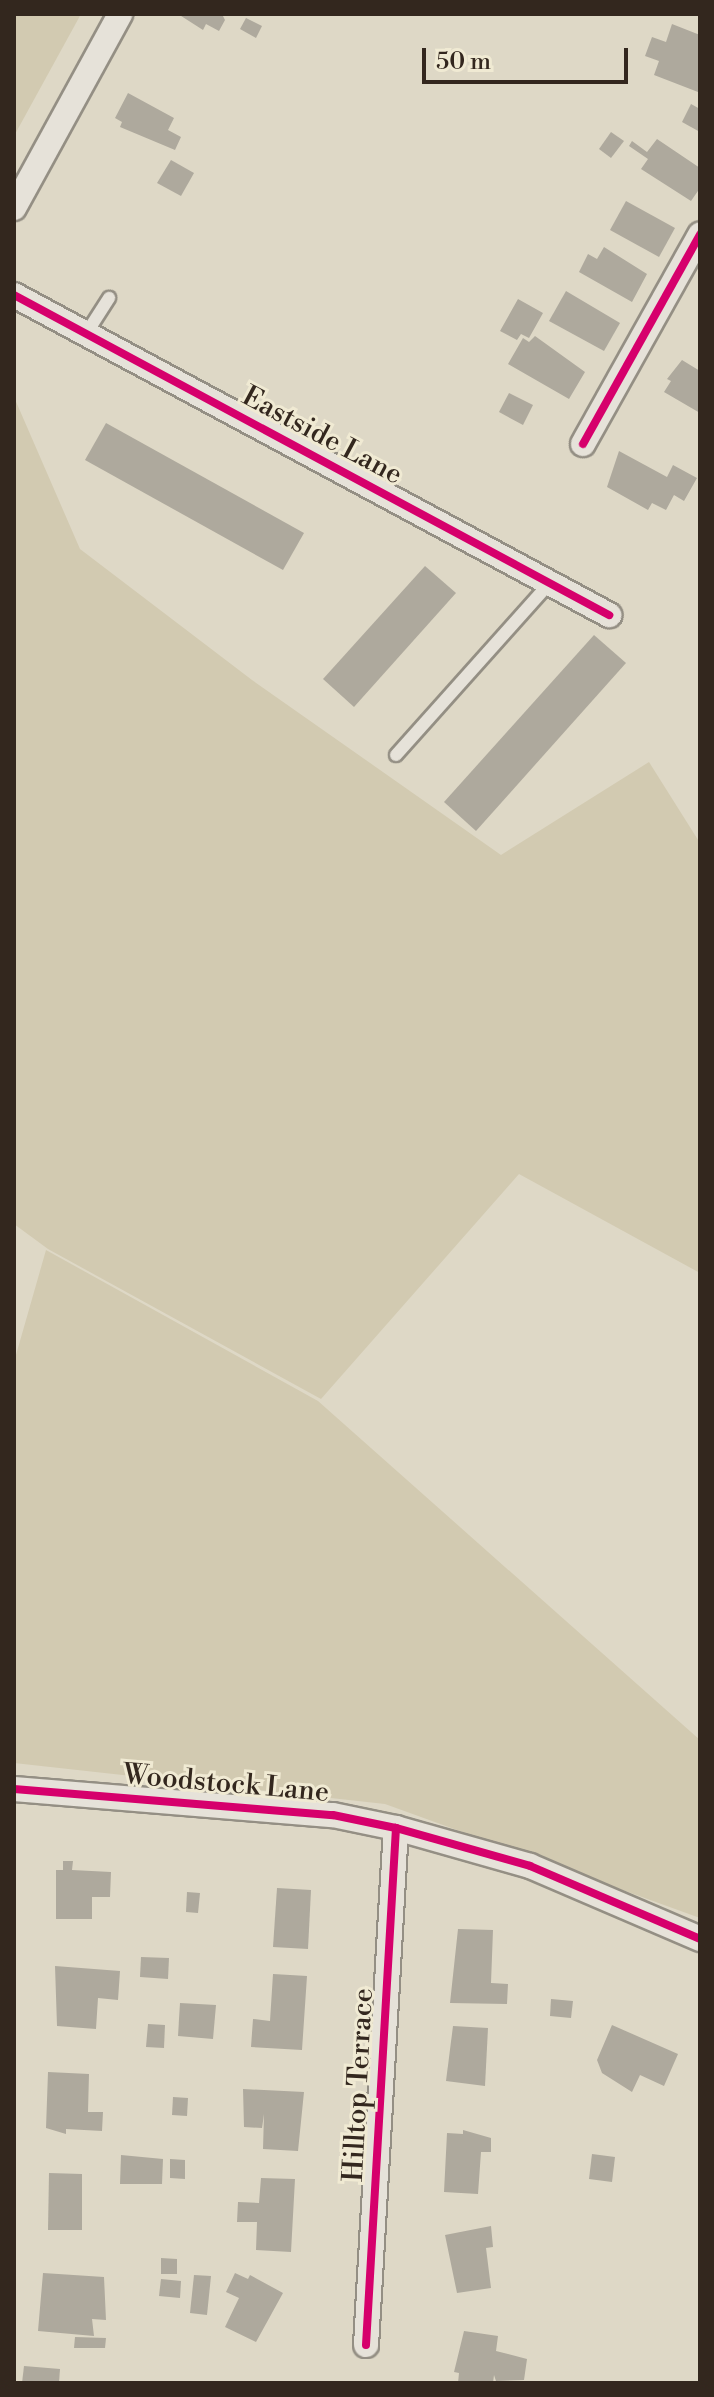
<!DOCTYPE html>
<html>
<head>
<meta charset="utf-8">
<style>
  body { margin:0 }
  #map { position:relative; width:714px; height:2397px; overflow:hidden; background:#ded8c6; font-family:"Libre Bodoni",serif }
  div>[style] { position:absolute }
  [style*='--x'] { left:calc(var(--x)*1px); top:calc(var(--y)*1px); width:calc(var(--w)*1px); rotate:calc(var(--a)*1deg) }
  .green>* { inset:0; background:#d2cab1 }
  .building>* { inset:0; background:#aea99d }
  .roads { filter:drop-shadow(2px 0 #948f84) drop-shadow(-2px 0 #948f84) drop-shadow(0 2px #948f84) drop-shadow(0 -2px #948f84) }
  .service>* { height:12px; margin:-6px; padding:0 6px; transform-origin:6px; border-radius:6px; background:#e6e2d9 }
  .minor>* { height:24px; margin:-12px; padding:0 12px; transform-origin:12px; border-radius:12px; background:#e6e2d9 }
  .cycleway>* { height:8px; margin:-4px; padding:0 4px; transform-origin:4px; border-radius:4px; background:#d6006c }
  span { translate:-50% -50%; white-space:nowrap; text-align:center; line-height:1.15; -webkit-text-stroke:6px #f0ead3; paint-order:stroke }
  .street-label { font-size:28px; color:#33271e }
  .frame { position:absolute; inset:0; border:16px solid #33271e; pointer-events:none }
  .scale { position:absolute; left:422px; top:48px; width:206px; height:36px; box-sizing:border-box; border:4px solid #33271e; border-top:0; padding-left:10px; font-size:24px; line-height:28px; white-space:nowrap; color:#33271e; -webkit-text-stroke:6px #f0ead3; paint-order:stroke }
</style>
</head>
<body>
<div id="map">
  <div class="green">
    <i style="clip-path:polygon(14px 14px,81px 14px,14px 136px)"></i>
    <i style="clip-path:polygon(14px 397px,80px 549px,252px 680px,501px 855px,649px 762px,700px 843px,700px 1273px,519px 1174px,321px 1399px,48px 1249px,14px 1224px)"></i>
    <i style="clip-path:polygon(46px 1250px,318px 1401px,700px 1740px,700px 1918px,385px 1804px,14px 1763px,14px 1362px)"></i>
  </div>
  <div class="building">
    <i style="clip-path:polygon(178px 14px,222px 14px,225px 20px,219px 31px,206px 24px,203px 30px)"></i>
    <i style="clip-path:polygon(246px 18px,262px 26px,256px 38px,240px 29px)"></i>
    <i style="clip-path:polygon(672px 24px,700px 35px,698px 92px,654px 75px,659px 61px,645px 56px,652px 37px,666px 42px)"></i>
    <i style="clip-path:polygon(128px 93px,174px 118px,168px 130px,181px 137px,175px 150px,120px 127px,122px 122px,115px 118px)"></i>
    <i style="clip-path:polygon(691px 104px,700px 109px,700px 132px,682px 122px)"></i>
    <i style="clip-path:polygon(611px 132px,624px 141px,611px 158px,599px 149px)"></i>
    <i style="clip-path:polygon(657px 139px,700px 168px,700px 188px,691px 201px,641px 169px,648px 159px,629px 146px,632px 141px,647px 152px)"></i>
    <i style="clip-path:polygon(171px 160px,194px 173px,181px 196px,157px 183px)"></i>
    <i style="clip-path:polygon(626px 201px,675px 228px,659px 257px,610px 230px)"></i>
    <i style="clip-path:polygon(604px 247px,647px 274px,632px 302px,579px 272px,588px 254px,597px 259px)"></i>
    <i style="clip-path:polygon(566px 291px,620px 323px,604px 351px,549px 321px)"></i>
    <i style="clip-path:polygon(518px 299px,543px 313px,529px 338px,521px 334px,517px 340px,500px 331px)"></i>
    <i style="clip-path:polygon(535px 336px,585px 372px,569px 399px,508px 364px,523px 338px,529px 342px)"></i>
    <i style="clip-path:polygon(682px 360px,700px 371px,700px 413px,664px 392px,671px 381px,667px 379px)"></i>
    <i style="clip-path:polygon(509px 393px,533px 405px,523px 425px,499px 412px)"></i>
    <i style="clip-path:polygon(106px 423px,304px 533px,283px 570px,85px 460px)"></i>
    <i style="clip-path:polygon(619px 451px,667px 477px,673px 465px,697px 478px,684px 501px,674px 495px,666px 510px,652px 503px,648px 510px,607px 487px)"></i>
    <i style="clip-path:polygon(425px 566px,456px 593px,354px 707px,323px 679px)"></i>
    <i style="clip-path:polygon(594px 635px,626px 663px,476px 831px,444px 802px)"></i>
    <i style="clip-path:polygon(63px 1861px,73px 1861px,72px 1870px,111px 1872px,110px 1897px,92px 1897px,92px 1919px,56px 1919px,56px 1870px,63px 1870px)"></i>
    <i style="clip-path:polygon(277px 1888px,311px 1890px,308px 1949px,273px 1947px)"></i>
    <i style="clip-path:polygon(187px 1892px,200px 1893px,198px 1913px,186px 1912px)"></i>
    <i style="clip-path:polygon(458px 1929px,493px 1930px,491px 1983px,508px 1984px,507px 2004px,450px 2003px)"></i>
    <i style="clip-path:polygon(141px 1957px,169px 1958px,168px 1979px,140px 1977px)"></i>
    <i style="clip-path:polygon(55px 1966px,120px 1971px,118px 2000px,98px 1998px,96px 2029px,57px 2026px)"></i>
    <i style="clip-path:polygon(273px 1974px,307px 1976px,302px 2050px,251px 2047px,253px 2019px,270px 2021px)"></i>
    <i style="clip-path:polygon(551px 1999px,573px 2001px,571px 2018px,550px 2016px)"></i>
    <i style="clip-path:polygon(180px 2003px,216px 2005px,213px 2039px,178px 2036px)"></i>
    <i style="clip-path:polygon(148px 2024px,165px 2025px,164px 2048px,146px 2047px)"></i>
    <i style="clip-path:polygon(612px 2025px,678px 2054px,664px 2086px,640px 2075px,632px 2092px,602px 2073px,597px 2060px)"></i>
    <i style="clip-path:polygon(453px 2026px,488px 2028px,485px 2086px,446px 2081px)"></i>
    <i style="clip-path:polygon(48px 2072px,89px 2074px,88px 2112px,103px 2112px,102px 2131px,66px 2129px,66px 2134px,46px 2128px)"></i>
    <i style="clip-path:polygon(243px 2089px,304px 2092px,298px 2151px,263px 2149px,264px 2114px,262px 2128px,244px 2127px)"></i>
    <i style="clip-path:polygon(173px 2097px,188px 2098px,187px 2116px,172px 2115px)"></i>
    <i style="clip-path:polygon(463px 2130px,491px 2138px,491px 2152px,481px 2152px,478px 2194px,444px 2192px,447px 2133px,463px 2134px)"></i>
    <i style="clip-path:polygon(592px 2154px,615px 2157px,612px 2182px,589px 2179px)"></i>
    <i style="clip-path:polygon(121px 2155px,163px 2159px,162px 2184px,120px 2184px)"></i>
    <i style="clip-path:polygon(170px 2159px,185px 2160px,185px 2179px,170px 2178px)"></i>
    <i style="clip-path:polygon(49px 2173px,82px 2174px,82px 2230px,48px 2230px)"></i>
    <i style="clip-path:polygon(261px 2178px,295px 2179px,291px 2252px,256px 2250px,257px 2222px,237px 2222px,238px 2202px,259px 2203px)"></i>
    <i style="clip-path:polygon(491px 2226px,493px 2247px,486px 2248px,491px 2288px,457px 2293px,445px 2235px)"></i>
    <i style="clip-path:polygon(161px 2258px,177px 2259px,177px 2274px,161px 2274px)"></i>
    <i style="clip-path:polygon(43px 2273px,104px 2277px,106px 2320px,92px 2319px,94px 2336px,38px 2331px)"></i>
    <i style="clip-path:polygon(235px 2273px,248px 2279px,250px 2275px,283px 2293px,256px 2342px,225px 2327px,239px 2298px,226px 2292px)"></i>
    <i style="clip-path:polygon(194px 2275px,211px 2276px,207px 2315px,190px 2313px)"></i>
    <i style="clip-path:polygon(161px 2279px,181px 2281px,180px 2298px,159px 2296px)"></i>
    <i style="clip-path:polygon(464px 2331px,498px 2336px,496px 2351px,527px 2359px,524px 2380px,496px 2381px,494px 2375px,493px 2383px,458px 2383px,459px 2373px,454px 2372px)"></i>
    <i style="clip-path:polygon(75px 2337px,106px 2338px,105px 2348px,74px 2348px)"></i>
    <i style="clip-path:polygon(24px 2366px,60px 2369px,59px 2383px,22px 2383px)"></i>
  </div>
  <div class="roads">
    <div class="service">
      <i style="--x:86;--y:334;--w:43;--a:-57.4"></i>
      <i style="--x:396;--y:755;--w:231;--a:-48.2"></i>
    </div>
    <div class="minor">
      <i style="--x:14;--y:208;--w:221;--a:-61.3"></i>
      <i style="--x:14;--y:295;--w:676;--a:28.27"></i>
      <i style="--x:583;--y:444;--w:240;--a:-60.8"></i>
      <i style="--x:14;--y:1789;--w:320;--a:4.7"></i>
      <i style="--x:333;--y:1815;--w:64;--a:11.7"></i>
      <i style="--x:396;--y:1828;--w:139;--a:15.8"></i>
      <i style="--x:530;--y:1866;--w:185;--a:23.2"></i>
      <i style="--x:366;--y:2345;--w:518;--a:-86.68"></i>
    </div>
  </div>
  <div class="cycleway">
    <i style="--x:14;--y:295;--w:676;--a:28.27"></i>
    <i style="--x:583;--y:444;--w:240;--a:-60.8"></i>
    <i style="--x:14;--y:1789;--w:320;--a:4.7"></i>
    <i style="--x:333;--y:1815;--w:64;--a:11.7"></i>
    <i style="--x:396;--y:1828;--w:139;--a:15.8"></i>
    <i style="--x:530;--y:1866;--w:185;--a:23.2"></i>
    <i style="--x:366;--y:2345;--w:518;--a:-86.68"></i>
  </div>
  <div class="street-label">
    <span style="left:322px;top:436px;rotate:28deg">Eastside Lane</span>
    <span style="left:226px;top:1784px;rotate:5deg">Woodstock Lane</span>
    <span style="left:359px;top:2085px;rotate:-87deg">Hilltop Terrace</span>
  </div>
  <div class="frame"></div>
  <div class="scale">50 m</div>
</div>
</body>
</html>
